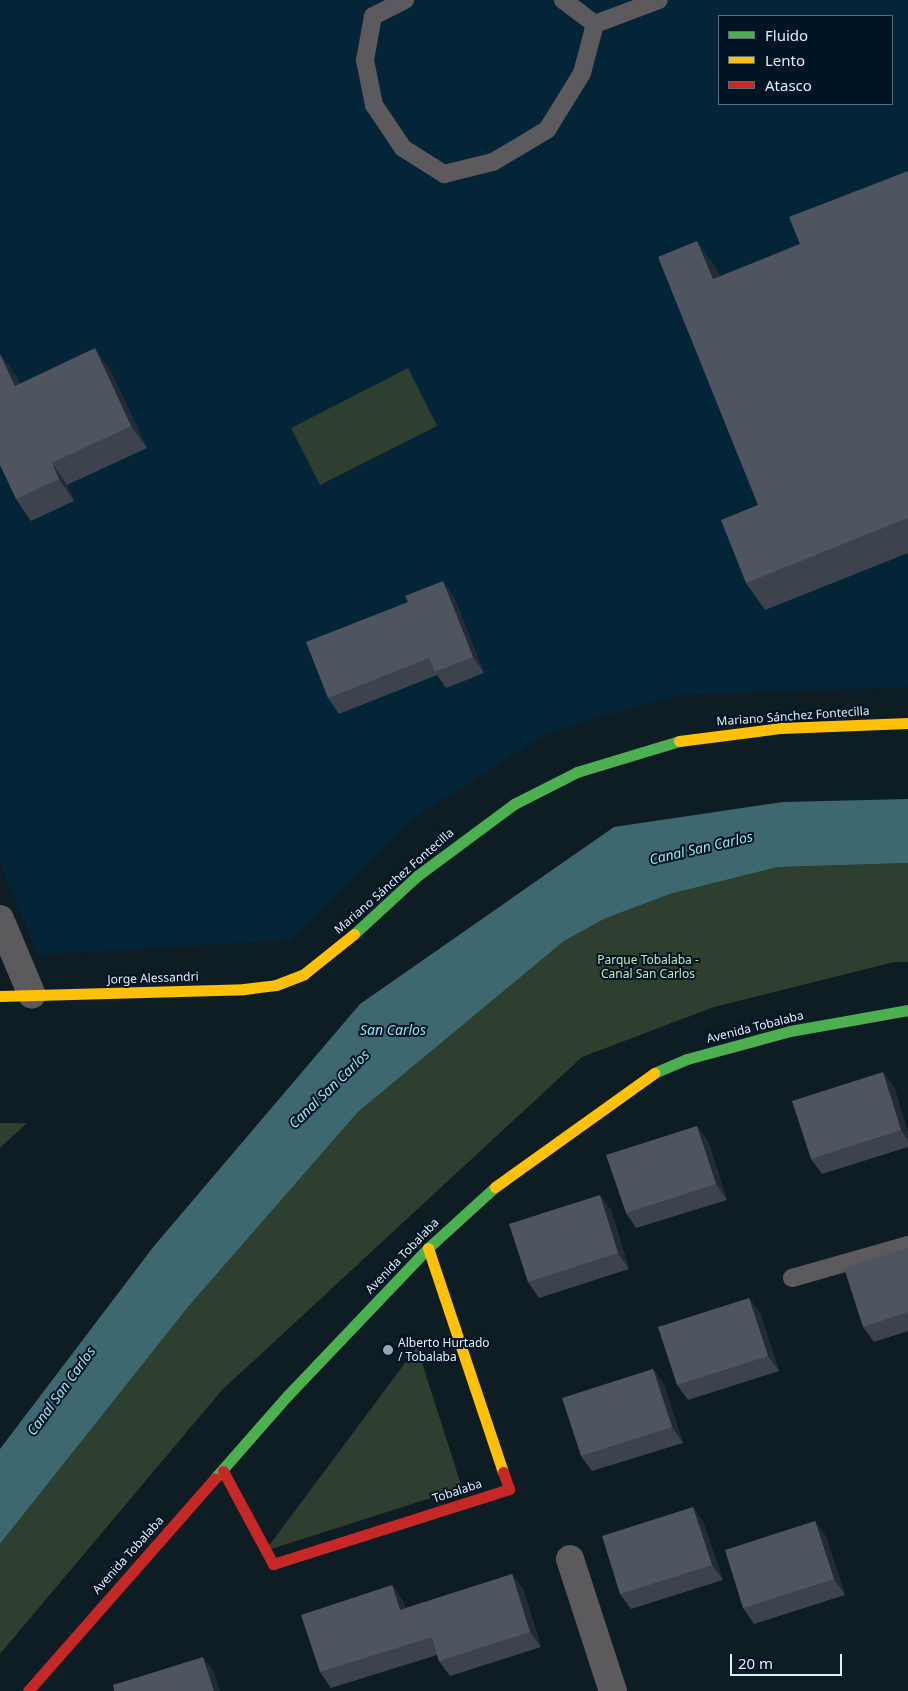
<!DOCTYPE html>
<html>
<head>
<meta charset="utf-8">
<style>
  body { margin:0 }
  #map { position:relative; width:908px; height:1691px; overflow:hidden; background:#0e1c24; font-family:"Noto Sans",sans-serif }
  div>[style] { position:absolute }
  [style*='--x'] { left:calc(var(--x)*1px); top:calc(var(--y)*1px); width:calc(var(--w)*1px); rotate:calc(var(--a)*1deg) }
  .built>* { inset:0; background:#042437 }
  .green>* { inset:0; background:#2e3f2f }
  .water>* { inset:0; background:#3e686f }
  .lane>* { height:18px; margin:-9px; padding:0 9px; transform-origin:9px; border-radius:9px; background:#5c5a5c }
  .street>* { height:28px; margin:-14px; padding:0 14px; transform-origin:14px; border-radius:14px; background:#5c5a5c }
  .fast>* { height:11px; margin:-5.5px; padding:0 5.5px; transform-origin:5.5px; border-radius:5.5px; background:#4caf50 }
  .slow>* { height:11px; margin:-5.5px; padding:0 5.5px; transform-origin:5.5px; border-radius:5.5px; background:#ffc107 }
  .jam>* { height:11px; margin:-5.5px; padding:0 5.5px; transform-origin:5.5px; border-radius:5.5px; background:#c62828 }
  .wall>* { inset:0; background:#3d434c }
  .shaded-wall>* { inset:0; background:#232c34 }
  .building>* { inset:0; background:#4f555f }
  .dots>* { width:14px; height:14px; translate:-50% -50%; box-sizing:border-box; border:2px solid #001424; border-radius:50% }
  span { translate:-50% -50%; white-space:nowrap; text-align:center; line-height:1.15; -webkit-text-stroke:4px #001424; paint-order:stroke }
  .street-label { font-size:12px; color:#dfeffa }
  .park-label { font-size:12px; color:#bee9b9 }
  .poi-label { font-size:12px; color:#dfeffa }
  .left { translate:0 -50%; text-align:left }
  .water-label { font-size:14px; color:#95e4f1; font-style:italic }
  .legend { position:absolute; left:718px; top:15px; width:175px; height:90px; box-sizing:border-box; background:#001424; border:1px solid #596c7a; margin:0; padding:6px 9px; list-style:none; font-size:15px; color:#dfeffa }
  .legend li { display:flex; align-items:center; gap:10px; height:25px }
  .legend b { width:25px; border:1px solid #596c7a }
  .scale { position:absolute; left:730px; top:1654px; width:112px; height:22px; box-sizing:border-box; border:2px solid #dfeffa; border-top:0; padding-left:6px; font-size:15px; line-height:18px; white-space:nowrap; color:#dfeffa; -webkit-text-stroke:4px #001424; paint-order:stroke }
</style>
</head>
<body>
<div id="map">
  <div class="built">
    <i style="clip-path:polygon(evenodd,0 0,908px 0,908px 687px,678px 695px,549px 732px,411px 820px,291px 940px,38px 955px,0 863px,0 0,719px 16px,892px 16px,892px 104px,719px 104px,719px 16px)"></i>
  </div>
  <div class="green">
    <i style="clip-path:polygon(408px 368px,437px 426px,320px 485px,291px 428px)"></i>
    <i style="clip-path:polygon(908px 863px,908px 962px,894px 962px,714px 1007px,582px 1057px,222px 1390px,0 1654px,0 1544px,188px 1307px,358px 1112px,564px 941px,604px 919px,670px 894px,778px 867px)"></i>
    <i style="clip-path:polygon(0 1123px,27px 1123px,0 1148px)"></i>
    <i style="clip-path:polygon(417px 1347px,462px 1488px,265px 1551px)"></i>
  </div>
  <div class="water">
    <i style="clip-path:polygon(908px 799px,908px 863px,778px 867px,670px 894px,604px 919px,564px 941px,358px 1112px,188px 1307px,0 1544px,0 1449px,154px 1246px,360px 1004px,614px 827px,783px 802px)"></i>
  </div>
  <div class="lane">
    <i style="--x:405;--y:0;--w:36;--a:153"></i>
    <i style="--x:373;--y:16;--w:45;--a:100.3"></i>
    <i style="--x:365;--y:60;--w:46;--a:78.7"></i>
    <i style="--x:374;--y:105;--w:52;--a:56"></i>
    <i style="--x:403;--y:148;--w:49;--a:32.4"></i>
    <i style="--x:444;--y:174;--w:50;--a:-13.8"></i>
    <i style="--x:493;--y:162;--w:63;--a:-30.7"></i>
    <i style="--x:547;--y:130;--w:67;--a:-58.4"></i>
    <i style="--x:582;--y:73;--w:51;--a:-75.1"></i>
    <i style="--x:563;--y:0;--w:40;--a:37"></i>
    <i style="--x:595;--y:24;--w:68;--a:-20.6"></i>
    <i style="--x:792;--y:1278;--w:121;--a:-15.9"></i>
  </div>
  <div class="street">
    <i style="--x:0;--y:919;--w:82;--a:67.2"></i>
    <i style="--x:570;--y:1559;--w:139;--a:72"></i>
  </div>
  <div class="fast">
    <i style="--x:354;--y:934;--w:86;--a:-42.6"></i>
    <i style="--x:417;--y:876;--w:121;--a:-36.6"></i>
    <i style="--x:514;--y:804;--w:71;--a:-26.9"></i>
    <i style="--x:577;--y:772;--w:107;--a:-16.9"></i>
    <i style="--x:654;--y:1073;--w:36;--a:-23"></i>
    <i style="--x:687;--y:1059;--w:107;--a:-15.2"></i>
    <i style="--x:790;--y:1031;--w:120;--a:-10.1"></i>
    <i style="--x:215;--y:1478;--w:111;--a:-48.7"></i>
    <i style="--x:288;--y:1395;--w:203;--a:-46.4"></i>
    <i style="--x:428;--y:1248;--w:91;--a:-42.3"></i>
  </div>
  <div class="slow">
    <i style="--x:679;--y:741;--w:103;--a:-7.3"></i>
    <i style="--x:781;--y:728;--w:127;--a:-2.3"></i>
    <i style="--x:0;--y:996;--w:244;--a:-1.6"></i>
    <i style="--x:244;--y:989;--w:32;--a:-7"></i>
    <i style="--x:276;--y:985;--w:30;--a:-21"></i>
    <i style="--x:304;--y:974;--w:64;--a:-38.7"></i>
    <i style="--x:495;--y:1187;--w:196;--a:-35.6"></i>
    <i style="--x:428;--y:1248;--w:236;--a:71.5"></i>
  </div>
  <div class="jam">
    <i style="--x:223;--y:1471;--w:106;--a:61.7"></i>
    <i style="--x:273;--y:1564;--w:248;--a:-17.6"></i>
    <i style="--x:509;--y:1489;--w:18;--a:-109"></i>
    <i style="--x:28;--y:1691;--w:283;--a:-48.7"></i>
  </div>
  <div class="wall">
    <i style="clip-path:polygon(908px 171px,908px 553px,765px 610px,746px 583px,758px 505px,716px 268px,720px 277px,800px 244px)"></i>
    <i style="clip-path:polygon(110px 370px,147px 448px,67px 485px,74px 501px,31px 521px,16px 499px,16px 375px,20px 384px)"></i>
    <i style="clip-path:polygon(454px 597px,484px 673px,446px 688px,437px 675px,339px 714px,328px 698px)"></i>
    <i style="clip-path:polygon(894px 1087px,908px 1133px,908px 1147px,822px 1174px,811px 1159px)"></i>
    <i style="clip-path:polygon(708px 1141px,727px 1200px,636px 1228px,626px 1213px)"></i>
    <i style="clip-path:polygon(611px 1210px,629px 1269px,539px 1298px,528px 1282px)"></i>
    <i style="clip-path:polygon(908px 1248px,908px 1331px,874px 1342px,863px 1327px)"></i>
    <i style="clip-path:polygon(749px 1298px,760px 1313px,779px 1371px,688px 1400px,677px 1385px)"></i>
    <i style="clip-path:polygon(653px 1369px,664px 1385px,683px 1443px,592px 1471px,581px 1456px)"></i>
    <i style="clip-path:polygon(815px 1521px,826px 1537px,845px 1595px,754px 1624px,743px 1608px)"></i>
    <i style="clip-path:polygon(703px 1522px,723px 1580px,631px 1609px,620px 1594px)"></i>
    <i style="clip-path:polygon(512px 1574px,523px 1589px,541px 1647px,450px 1676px,439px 1661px,437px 1655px,331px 1688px,320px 1672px,392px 1585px,403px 1601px,405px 1608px)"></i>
  </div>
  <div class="shaded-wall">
    <i style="clip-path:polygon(697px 241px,716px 268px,732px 307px,713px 279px)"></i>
    <i style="clip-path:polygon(95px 348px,110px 370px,147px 448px,131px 426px)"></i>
    <i style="clip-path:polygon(0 354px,16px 375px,31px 408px,15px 386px)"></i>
    <i style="clip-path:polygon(52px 463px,67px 485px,74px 501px,59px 479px)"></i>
    <i style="clip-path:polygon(443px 581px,454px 597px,484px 673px,473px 657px)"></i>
    <i style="clip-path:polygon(883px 1072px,894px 1087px,908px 1133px,908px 1140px,901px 1130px)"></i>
    <i style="clip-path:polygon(697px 1126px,708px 1141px,727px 1200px,716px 1184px)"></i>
    <i style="clip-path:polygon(600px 1195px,611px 1210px,629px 1269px,618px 1253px)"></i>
    <i style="clip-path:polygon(749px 1298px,760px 1313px,779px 1371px,768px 1356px)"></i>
    <i style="clip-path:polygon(653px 1369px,664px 1385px,683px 1443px,672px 1427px)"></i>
    <i style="clip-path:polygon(693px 1507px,703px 1522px,723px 1580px,712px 1565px)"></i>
    <i style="clip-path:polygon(815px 1521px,826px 1537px,845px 1595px,834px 1579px)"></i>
    <i style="clip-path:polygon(512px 1574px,523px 1589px,541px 1647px,530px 1632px)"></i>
    <i style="clip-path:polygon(392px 1585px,403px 1601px,411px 1625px,400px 1610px)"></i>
    <i style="clip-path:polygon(203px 1657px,214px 1672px,220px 1691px,214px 1691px)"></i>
  </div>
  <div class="building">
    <i style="clip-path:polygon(908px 171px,908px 518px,746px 583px,721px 520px,758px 505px,658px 257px,697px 241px,713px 279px,800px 244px,789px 217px)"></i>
    <i style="clip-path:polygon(95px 348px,131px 426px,52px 463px,59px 479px,16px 499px,0 465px,0 354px,15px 386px)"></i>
    <i style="clip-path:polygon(443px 581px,473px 657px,435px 672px,429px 658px,328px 698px,306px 642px,408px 602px,405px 596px)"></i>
    <i style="clip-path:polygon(883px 1072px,901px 1130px,811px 1159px,792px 1101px)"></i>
    <i style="clip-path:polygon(697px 1126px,716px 1184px,626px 1213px,606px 1155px)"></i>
    <i style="clip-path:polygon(600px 1195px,618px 1253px,528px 1282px,509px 1224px)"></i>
    <i style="clip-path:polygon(908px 1248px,908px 1312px,863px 1327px,844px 1268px)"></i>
    <i style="clip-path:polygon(749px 1298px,768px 1356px,677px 1385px,658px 1327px)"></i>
    <i style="clip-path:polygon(653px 1369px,672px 1427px,581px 1456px,562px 1398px)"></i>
    <i style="clip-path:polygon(693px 1507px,712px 1565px,620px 1594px,602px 1536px)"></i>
    <i style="clip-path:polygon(815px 1521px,834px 1579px,743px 1608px,725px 1550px)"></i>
    <i style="clip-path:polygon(512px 1574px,530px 1632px,439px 1661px,432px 1637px,320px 1672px,301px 1615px,392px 1585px,400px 1610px)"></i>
    <i style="clip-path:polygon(203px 1657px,214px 1691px,114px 1691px,113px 1685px)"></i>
  </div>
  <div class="dots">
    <i style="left:388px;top:1350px;background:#96a5af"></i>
  </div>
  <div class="street-label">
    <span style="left:793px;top:716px;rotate:-4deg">Mariano Sánchez Fontecilla</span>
    <span style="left:394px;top:881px;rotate:-41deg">Mariano Sánchez Fontecilla</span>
    <span style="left:153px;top:978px;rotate:-2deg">Jorge Alessandri</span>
    <span style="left:755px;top:1027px;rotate:-14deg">Avenida Tobalaba</span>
    <span style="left:402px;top:1256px;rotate:-46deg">Avenida Tobalaba</span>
    <span style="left:457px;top:1491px;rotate:-18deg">Tobalaba</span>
    <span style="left:128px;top:1555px;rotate:-48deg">Avenida Tobalaba</span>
  </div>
  <div class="park-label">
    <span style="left:648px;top:967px">Parque Tobalaba -<br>Canal San Carlos</span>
  </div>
  <div class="poi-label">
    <span class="left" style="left:398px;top:1350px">Alberto Hurtado<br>/ Tobalaba</span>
  </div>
  <div class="water-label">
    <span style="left:701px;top:848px;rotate:-13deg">Canal San Carlos</span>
    <span style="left:393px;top:1030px">San Carlos</span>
    <span style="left:329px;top:1089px;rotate:-44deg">Canal San Carlos</span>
    <span style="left:61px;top:1391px;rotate:-54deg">Canal San Carlos</span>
  </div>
  <ul class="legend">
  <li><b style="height:6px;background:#4caf50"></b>Fluido</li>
  <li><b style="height:6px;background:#ffc107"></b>Lento</li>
  <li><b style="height:6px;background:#c62828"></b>Atasco</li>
  </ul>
  <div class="scale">20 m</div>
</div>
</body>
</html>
